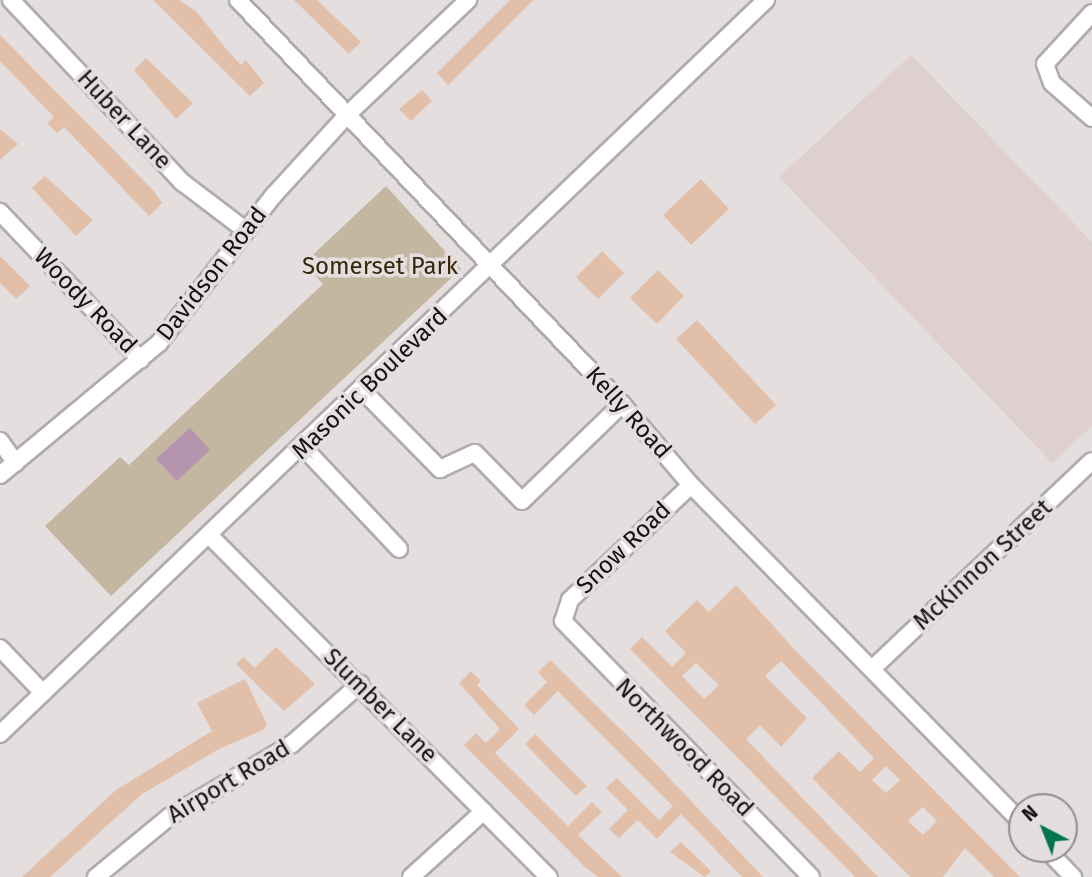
<!DOCTYPE html>
<html>
<head>
<meta charset="utf-8">
<style>
  body { margin:0 }
  #map { position:relative; width:1092px; height:877px; overflow:hidden; background:#e4dfde; font-family:"Fira Sans",sans-serif }
  div>[style] { position:absolute }
  [style*='--x'] { left:calc(var(--x)*1px); top:calc(var(--y)*1px); width:calc(var(--w)*1px); rotate:calc(var(--a)*1deg) }
  .built>* { inset:0; background:#ded0ce }
  .green>* { inset:0; background:#c4b7a2 }
  .water>* { inset:0; background:#b595ae }
  .building>* { inset:0; background:#e2bfa9 }
  .roads { filter:drop-shadow(2px 0 #b1acac) drop-shadow(-2px 0 #b1acac) drop-shadow(0 2px #b1acac) drop-shadow(0 -2px #b1acac) }
  .minor>* { height:16px; margin:-8px; padding:0 8px; transform-origin:8px; border-radius:8px; background:#fff }
  span { translate:-50% -50%; white-space:nowrap; text-align:center; line-height:1.15; -webkit-text-stroke:7px #e4dfde; paint-order:stroke }
  .street-label { font-size:24px; color:#141212 }
  .park-label { font-size:24px; color:#36270a }
  .north { position:absolute; left:1008px; top:793px; width:70px; height:70px; box-sizing:border-box; background:#e4dfde; border:2px solid #918d8c; border-radius:50%; rotate:318deg; font-size:19px; font-weight:700; line-height:28px; text-align:center; color:#141212 }
  .north::after { content:''; display:block; margin:auto; width:24px; height:32px; background:#01754f; clip-path:polygon(50% 0,100% 100%,50% 72%,0 100%) }
</style>
</head>
<body>
<div id="map">
  <div class="built">
    <i style="clip-path:polygon(911px 55px,1092px 242px,1092px 426px,1052px 463px,779px 177px)"></i>
  </div>
  <div class="green">
    <i style="clip-path:polygon(386px 186px,461px 269px,111px 596px,45px 526px,120px 457px,129px 465px,323px 284px,304px 263px)"></i>
  </div>
  <div class="water">
    <i style="clip-path:polygon(190px 428px,210px 450px,177px 481px,156px 459px)"></i>
  </div>
  <div class="building">
    <i style="clip-path:polygon(153px 0,179px 0,196px 11px,227px 50px,241px 65px,246px 60px,264px 83px,250px 96px)"></i>
    <i style="clip-path:polygon(294px 0,317px 0,361px 42px,349px 54px)"></i>
    <i style="clip-path:polygon(510px 0,533px 0,448px 85px,437px 73px)"></i>
    <i style="clip-path:polygon(0 35px,154px 191px,162px 203px,149px 216px,64px 127px,57px 133px,47px 123px,54px 117px,0 61px)"></i>
    <i style="clip-path:polygon(146px 58px,193px 103px,176px 119px,134px 70px)"></i>
    <i style="clip-path:polygon(422px 90px,432px 101px,411px 121px,399px 109px)"></i>
    <i style="clip-path:polygon(0 129px,18px 144px,0 160px)"></i>
    <i style="clip-path:polygon(45px 176px,93px 220px,76px 236px,32px 188px)"></i>
    <i style="clip-path:polygon(701px 179px,729px 209px,691px 245px,663px 215px)"></i>
    <i style="clip-path:polygon(602px 251px,624px 273px,598px 299px,576px 277px)"></i>
    <i style="clip-path:polygon(0 256px,30px 286px,16px 299px,0 283px)"></i>
    <i style="clip-path:polygon(658px 270px,684px 296px,657px 324px,630px 298px)"></i>
    <i style="clip-path:polygon(697px 320px,776px 405px,755px 424px,676px 339px)"></i>
    <i style="clip-path:polygon(evenodd,736px 585px,796px 651px,1020px 877px,994px 877px,965px 848px,943px 877px,910px 877px,812px 778px,839px 751px,860px 772px,874px 758px,781px 661px,765px 676px,807px 718px,781px 747px,760px 725px,746px 739px,878px 877px,855px 877px,630px 649px,642px 637px,672px 667px,686px 653px,665px 631px,697px 600px,709px 612px,736px 585px,696px 663px,719px 685px,704px 699px,682px 676px,696px 663px,736px 585px,886px 766px,900px 780px,886px 793px,872px 780px,886px 766px,736px 585px,923px 807px,937px 821px,923px 835px,908px 821px,923px 807px)"></i>
    <i style="clip-path:polygon(276px 647px,315px 684px,284px 711px,236px 664px,243px 657px,255px 668px)"></i>
    <i style="clip-path:polygon(550px 660px,656px 764px,763px 877px,742px 877px,681px 814px,657px 839px,638px 820px,619px 838px,609px 829px,628px 810px,606px 788px,617px 778px,659px 820px,673px 806px,558px 691px,534px 715px,524px 705px,547px 682px,538px 672px)"></i>
    <i style="clip-path:polygon(471px 671px,481px 681px,477px 685px,519px 729px,495px 753px,568px 826px,592px 802px,602px 812px,578px 835px,622px 877px,598px 877px,585px 867px,464px 745px,476px 733px,486px 743px,500px 729px,459px 683px)"></i>
    <i style="clip-path:polygon(245px 679px,267px 724px,263px 730px,219px 749px,142px 794px,50px 877px,22px 877px,116px 790px,212px 731px,197px 703px)"></i>
    <i style="clip-path:polygon(535px 734px,587px 786px,576px 796px,525px 744px)"></i>
    <i style="clip-path:polygon(681px 842px,711px 871px,705px 877px,670px 852px)"></i>
  </div>
  <div class="roads">
    <div class="minor">
      <i style="--x:11;--y:0;--w:250;--a:46.8"></i>
      <i style="--x:182;--y:182;--w:79;--a:37.3"></i>
      <i style="--x:238;--y:0;--w:557;--a:46.45"></i>
      <i style="--x:622;--y:404;--w:106;--a:49.6"></i>
      <i style="--x:691;--y:485;--w:473;--a:45.6"></i>
      <i style="--x:1092;--y:13;--w:69;--a:132.7"></i>
      <i style="--x:1045;--y:64;--w:20;--a:70"></i>
      <i style="--x:1052;--y:83;--w:53;--a:41.2"></i>
      <i style="--x:0;--y:212;--w:204;--a:46.4"></i>
      <i style="--x:363;--y:391;--w:110;--a:45.4"></i>
      <i style="--x:440;--y:469;--w:38;--a:-25"></i>
      <i style="--x:475;--y:453;--w:67;--a:45.6"></i>
      <i style="--x:522;--y:501;--w:139;--a:-44.1"></i>
      <i style="--x:0;--y:441;--w:27;--a:54"></i>
      <i style="--x:303;--y:447;--w:140;--a:46.7"></i>
      <i style="--x:0;--y:475;--w:207;--a:-39.7"></i>
      <i style="--x:159;--y:343;--w:187;--a:-52.2"></i>
      <i style="--x:274;--y:195;--w:108;--a:-47.6"></i>
      <i style="--x:347;--y:115;--w:167;--a:-43.5"></i>
      <i style="--x:691;--y:485;--w:167;--a:136.5"></i>
      <i style="--x:570;--y:600;--w:22;--a:108"></i>
      <i style="--x:563;--y:621;--w:356;--a:45.9"></i>
      <i style="--x:210;--y:536;--w:481;--a:45.2"></i>
      <i style="--x:0;--y:648;--w:62;--a:46.3"></i>
      <i style="--x:873;--y:668;--w:301;--a:-43.4"></i>
      <i style="--x:0;--y:734;--w:1061;--a:-43.78"></i>
      <i style="--x:1046;--y:849;--w:39;--a:46"></i>
      <i style="--x:96;--y:877;--w:94;--a:-39.4"></i>
      <i style="--x:169;--y:817;--w:143;--a:-30.7"></i>
      <i style="--x:292;--y:744;--w:91;--a:-41.4"></i>
      <i style="--x:411;--y:877;--w:98;--a:-42.1"></i>
    </div>
  </div>
  <div class="street-label">
    <span style="left:124px;top:120px;rotate:47deg">Huber Lane</span>
    <span style="left:212px;top:274px;rotate:-52deg">Davidson Road</span>
    <span style="left:85px;top:301px;rotate:46deg">Woody Road</span>
    <span style="left:370px;top:384px;rotate:-44deg">Masonic Boulevard</span>
    <span style="left:628px;top:413px;rotate:48deg">Kelly Road</span>
    <span style="left:624px;top:548px;rotate:-44deg">Snow Road</span>
    <span style="left:983px;top:565px;rotate:-43deg">McKinnon Street</span>
    <span style="left:380px;top:706px;rotate:45deg">Slumber Lane</span>
    <span style="left:684px;top:748px;rotate:45deg">Northwood Road</span>
    <span style="left:229px;top:782px;rotate:-31deg">Airport Road</span>
  </div>
  <div class="park-label">
    <span style="left:380px;top:267px">Somerset Park</span>
  </div>
  <div class="north">N</div>
</div>
</body>
</html>
